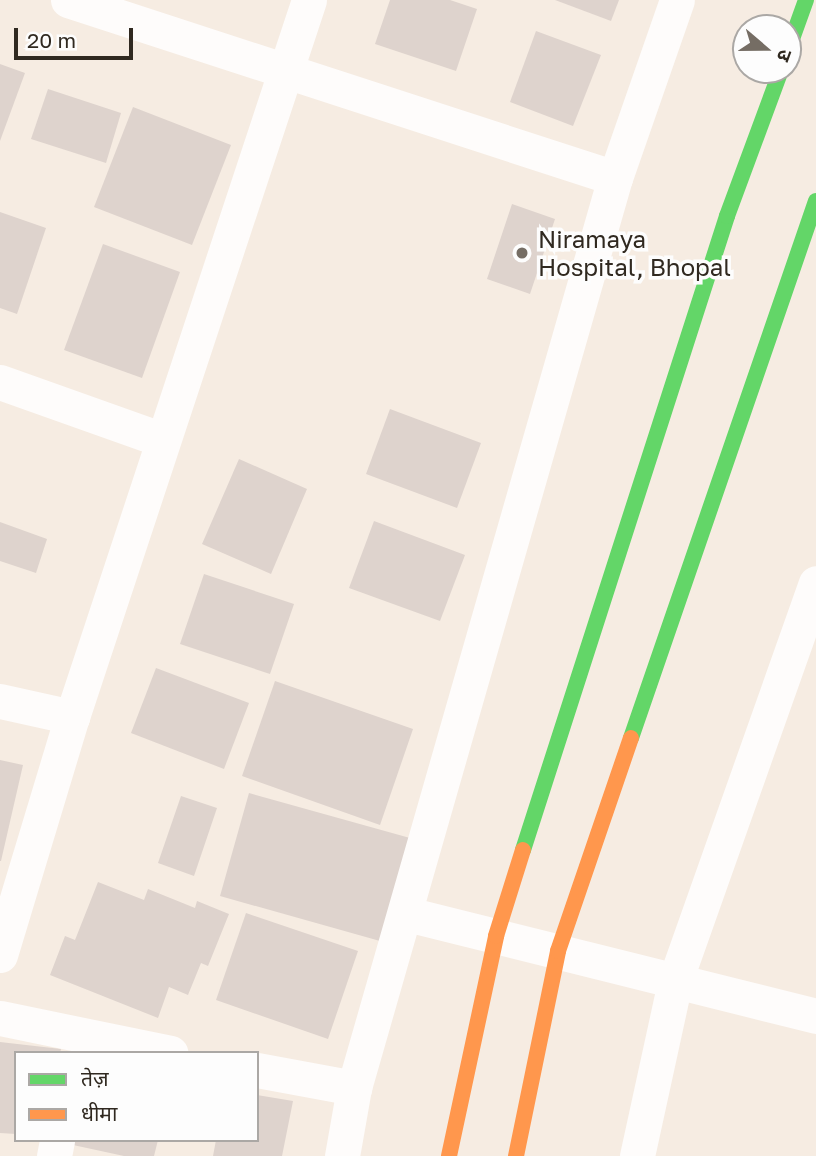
<!DOCTYPE html>
<html>
<head>
<meta charset="utf-8">
<style>
  body { margin:0 }
  #map { position:relative; width:816px; height:1156px; overflow:hidden; background:#f6ece2; font-family:"Golos Text","Noto Sans Devanagari",sans-serif }
  div>[style] { position:absolute }
  [style*='--x'] { left:calc(var(--x)*1px); top:calc(var(--y)*1px); width:calc(var(--w)*1px); rotate:calc(var(--a)*1deg) }
  .building>* { inset:0; background:#ded3cd }
  .street>* { height:35px; margin:-17.5px; padding:0 17.5px; transform-origin:17.5px; border-radius:17.5px; background:#fefcfb }
  .fast>* { height:16px; margin:-8px; padding:0 8px; transform-origin:8px; border-radius:8px; background:#63d668 }
  .slow>* { height:16px; margin:-8px; padding:0 8px; transform-origin:8px; border-radius:8px; background:#ff974d }
  .dots>* { width:19px; height:19px; translate:-50% -50%; box-sizing:border-box; border:4px solid #fdfdfd; border-radius:50% }
  span { translate:-50% -50%; white-space:nowrap; text-align:center; line-height:1.15; -webkit-text-stroke:7px #fdfdfd; paint-order:stroke }
  .poi-label { font-size:24px; color:#302920 }
  .left { translate:0 -50%; text-align:left }
  .legend { position:absolute; left:14px; top:1051px; width:245px; height:91px; box-sizing:border-box; background:#fdfdfd; border:2px solid #aba8a5; margin:0; padding:9px 12px; list-style:none; font-size:21px; color:#302920 }
  .legend li { display:flex; align-items:center; gap:14px; height:35px }
  .legend b { width:35px; border:2px solid #aba8a5 }
  .north { position:absolute; left:732px; top:14px; width:70px; height:70px; box-sizing:border-box; background:#fdfdfd; border:2px solid #aba8a5; border-radius:50%; rotate:110deg; font-size:19px; font-weight:700; line-height:28px; text-align:center; color:#302920 }
  .north::after { content:''; display:block; margin:auto; width:24px; height:32px; background:#756d64; clip-path:polygon(50% 0,100% 100%,50% 72%,0 100%) }
  .scale { position:absolute; left:14px; top:28px; width:119px; height:32px; box-sizing:border-box; border:4px solid #302920; border-top:0; padding-left:9px; font-size:21px; line-height:24px; white-space:nowrap; color:#302920; -webkit-text-stroke:5px #fdfdfd; paint-order:stroke }
</style>
</head>
<body>
<div id="map">
  <div class="building">
    <i style="clip-path:polygon(390px 0,450px 0,477px 9px,456px 71px,375px 44px)"></i>
    <i style="clip-path:polygon(555px 0,619px 0,611px 21px)"></i>
    <i style="clip-path:polygon(536px 31px,601px 55px,573px 126px,510px 102px)"></i>
    <i style="clip-path:polygon(0 64px,25px 73px,0 141px)"></i>
    <i style="clip-path:polygon(48px 89px,121px 113px,106px 163px,31px 139px)"></i>
    <i style="clip-path:polygon(133px 107px,231px 145px,192px 245px,94px 207px)"></i>
    <i style="clip-path:polygon(512px 204px,555px 219px,530px 294px,487px 279px)"></i>
    <i style="clip-path:polygon(0 212px,46px 228px,17px 314px,0 308px)"></i>
    <i style="clip-path:polygon(103px 244px,180px 272px,142px 378px,64px 350px)"></i>
    <i style="clip-path:polygon(390px 409px,481px 443px,457px 508px,366px 474px)"></i>
    <i style="clip-path:polygon(239px 459px,307px 489px,271px 574px,202px 544px)"></i>
    <i style="clip-path:polygon(374px 521px,465px 555px,440px 621px,349px 588px)"></i>
    <i style="clip-path:polygon(0 522px,47px 539px,36px 573px,0 561px)"></i>
    <i style="clip-path:polygon(204px 574px,294px 604px,270px 674px,180px 644px)"></i>
    <i style="clip-path:polygon(156px 668px,249px 703px,224px 769px,131px 733px)"></i>
    <i style="clip-path:polygon(275px 681px,413px 729px,380px 825px,242px 776px)"></i>
    <i style="clip-path:polygon(0 760px,23px 765px,1px 861px,0 861px)"></i>
    <i style="clip-path:polygon(249px 793px,410px 838px,380px 941px,220px 896px)"></i>
    <i style="clip-path:polygon(181px 796px,217px 808px,194px 876px,158px 863px)"></i>
    <i style="clip-path:polygon(98px 882px,144px 900px,148px 889px,195px 908px,197px 901px,229px 914px,208px 966px,201px 963px,188px 995px,169px 987px,158px 1018px,50px 975px,65px 936px,75px 940px)"></i>
    <i style="clip-path:polygon(246px 913px,358px 951px,328px 1039px,216px 1000px)"></i>
    <i style="clip-path:polygon(0 1042px,61px 1049px,60px 1053px,16px 1053px,16px 1134px,0 1133px)"></i>
    <i style="clip-path:polygon(257px 1095px,293px 1101px,282px 1156px,213px 1156px,216px 1140px,257px 1140px)"></i>
    <i style="clip-path:polygon(74px 1140px,158px 1140px,154px 1156px,124px 1156px,73px 1145px)"></i>
  </div>
  <div class="street">
    <i style="--x:68;--y:0;--w:575;--a:18.03"></i>
    <i style="--x:0;--y:382;--w:173;--a:19.6"></i>
    <i style="--x:0;--y:701;--w:74;--a:12.5"></i>
    <i style="--x:407;--y:914;--w:422;--a:14"></i>
    <i style="--x:0;--y:955;--w:249;--a:-73.2"></i>
    <i style="--x:72;--y:717;--w:755;--a:-71.71"></i>
    <i style="--x:0;--y:1018;--w:174;--a:11.6"></i>
    <i style="--x:257;--y:1070;--w:99;--a:10.5"></i>
    <i style="--x:54;--y:1156;--w:16;--a:-79"></i>
    <i style="--x:342;--y:1156;--w:69;--a:-80"></i>
    <i style="--x:354;--y:1088;--w:947;--a:-74"></i>
    <i style="--x:615;--y:178;--w:188;--a:-70.8"></i>
    <i style="--x:637;--y:1156;--w:179;--a:-77.7"></i>
    <i style="--x:675;--y:981;--w:422;--a:-70.5"></i>
  </div>
  <div class="fast">
    <i style="--x:788;--y:50;--w:53;--a:-70.2"></i>
    <i style="--x:631;--y:738;--w:568;--a:-70.99"></i>
    <i style="--x:523;--y:850;--w:666;--a:-72.16"></i>
    <i style="--x:727;--y:216;--w:156;--a:-69.7"></i>
  </div>
  <div class="slow">
    <i style="--x:449;--y:1156;--w:225;--a:-77.9"></i>
    <i style="--x:496;--y:936;--w:90;--a:-72.6"></i>
    <i style="--x:516;--y:1156;--w:209;--a:-78.4"></i>
    <i style="--x:558;--y:951;--w:225;--a:-71.1"></i>
  </div>
  <div class="dots">
    <i style="left:522px;top:253px;background:#756d64"></i>
  </div>
  <div class="poi-label">
    <span class="left" style="left:538px;top:253px">Niramaya<br>Hospital, Bhopal</span>
  </div>
  <ul class="legend">
  <li><b style="height:9px;background:#63d668"></b>तेज़</li>
  <li><b style="height:9px;background:#ff974d"></b>धीमा</li>
  </ul>
  <div class="north">उ</div>
  <div class="scale">20 m</div>
</div>
</body>
</html>
